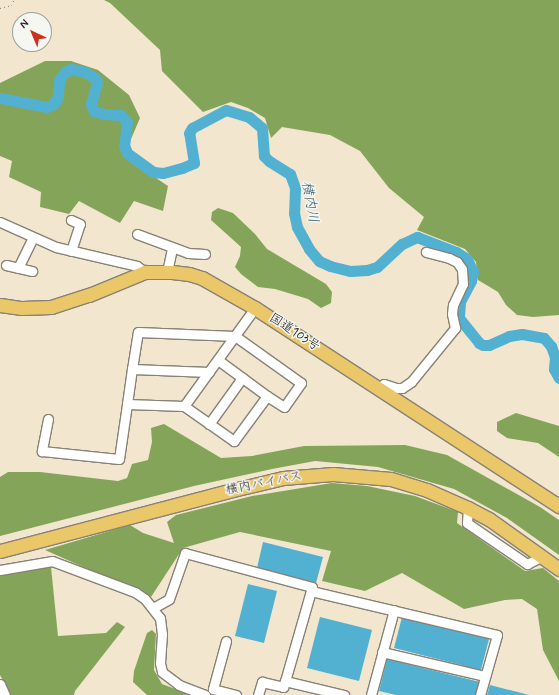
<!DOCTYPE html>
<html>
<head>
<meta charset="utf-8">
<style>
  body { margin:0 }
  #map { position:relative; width:559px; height:695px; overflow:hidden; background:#f2e6cf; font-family:Mynerve,"Klee One",sans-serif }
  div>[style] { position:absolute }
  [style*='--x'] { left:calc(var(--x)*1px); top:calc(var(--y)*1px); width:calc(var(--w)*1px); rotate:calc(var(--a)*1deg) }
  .forest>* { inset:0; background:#84a559 }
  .water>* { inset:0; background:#52b1d1 }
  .river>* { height:11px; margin:-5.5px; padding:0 5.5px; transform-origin:5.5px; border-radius:5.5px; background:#52b1d1 }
  .path>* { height:1px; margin-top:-0.5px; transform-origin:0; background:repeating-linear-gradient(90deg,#878176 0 1px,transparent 0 4px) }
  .roads { filter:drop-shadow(1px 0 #878176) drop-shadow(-1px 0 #878176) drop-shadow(0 1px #878176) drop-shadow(0 -1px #878176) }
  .minor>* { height:9px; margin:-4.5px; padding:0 4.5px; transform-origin:4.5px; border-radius:4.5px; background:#fff }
  .highway>* { height:13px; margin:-6.5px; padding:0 6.5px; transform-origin:6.5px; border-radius:6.5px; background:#eac769 }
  span { translate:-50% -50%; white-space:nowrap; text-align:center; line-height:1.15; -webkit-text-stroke:3px #f6f6f2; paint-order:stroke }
  .street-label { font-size:13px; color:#1c1c1c }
  .water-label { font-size:14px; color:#325864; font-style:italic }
  .north { position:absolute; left:12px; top:12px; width:40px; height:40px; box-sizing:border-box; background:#f6f6f2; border:1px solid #9f9f9c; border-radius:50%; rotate:316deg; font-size:11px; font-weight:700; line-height:16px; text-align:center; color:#1c1c1c }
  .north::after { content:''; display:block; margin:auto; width:14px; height:18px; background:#c8321e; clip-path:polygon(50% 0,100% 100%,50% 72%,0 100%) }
</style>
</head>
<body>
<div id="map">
  <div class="forest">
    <i style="clip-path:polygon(104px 0,559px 0,559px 315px,533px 317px,517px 315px,506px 305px,498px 292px,478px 280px,476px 262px,465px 249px,417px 230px,424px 217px,389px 188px,360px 151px,330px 135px,282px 127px,271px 138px,265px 118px,248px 108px,231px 102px,203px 112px,162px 71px,160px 50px,110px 3px)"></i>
    <i style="clip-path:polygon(45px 61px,71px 61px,98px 70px,129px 95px,140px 118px,128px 146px,132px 162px,168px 186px,163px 211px,134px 201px,120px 223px,79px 201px,69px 214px,40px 207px,41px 192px,9px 177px,12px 161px,0 156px,0 83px)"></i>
    <i style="clip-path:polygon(218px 208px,233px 213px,255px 234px,267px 249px,326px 284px,332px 292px,331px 303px,321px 308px,308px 299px,275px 289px,258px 287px,241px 274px,235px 267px,240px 256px,241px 247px,211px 220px,212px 212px)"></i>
    <i style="clip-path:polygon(516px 413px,559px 426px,559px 457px,538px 443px,507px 438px,497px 431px,497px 422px)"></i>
    <i style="clip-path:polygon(164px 424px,221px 458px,252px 456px,304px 446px,405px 445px,447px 455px,540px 507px,559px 520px,559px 555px,507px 518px,454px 489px,378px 467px,315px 461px,272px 469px,194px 486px,0 536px,0 477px,8px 472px,40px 472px,118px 481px,127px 478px,132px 464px,148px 460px,152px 442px,151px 428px)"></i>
    <i style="clip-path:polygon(332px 483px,367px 486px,415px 496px,458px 512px,457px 523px,525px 571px,543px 568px,559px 581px,559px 681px,543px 650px,537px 609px,522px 599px,505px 600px,464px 609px,402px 573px,365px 591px,322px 581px,331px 551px,240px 532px,183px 548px,151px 597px,45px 550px,130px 525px,143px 533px,174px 543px,167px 522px,176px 515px,252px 496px)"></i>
    <i style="clip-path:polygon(51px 567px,58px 636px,106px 633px,117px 622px,125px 627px,75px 691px,74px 695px,11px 695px,0 675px,0 575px)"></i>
    <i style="clip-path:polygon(152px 630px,156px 634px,154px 670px,162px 684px,191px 695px,147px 695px,133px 682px,134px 671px,147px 633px)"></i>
  </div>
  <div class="water">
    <i style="clip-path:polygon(263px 542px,323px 557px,316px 583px,257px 568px)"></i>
    <i style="clip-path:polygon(248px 584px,277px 591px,264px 643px,235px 636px)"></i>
    <i style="clip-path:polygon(320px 617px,372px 630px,359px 681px,307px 668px)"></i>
    <i style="clip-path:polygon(402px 617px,489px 639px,481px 670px,394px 648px)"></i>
    <i style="clip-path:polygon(387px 659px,480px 682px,476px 695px,396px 695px,379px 691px)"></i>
    <i style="clip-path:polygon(490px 685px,529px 695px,487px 695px)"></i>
  </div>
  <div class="river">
    <i style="--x:0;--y:98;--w:48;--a:10.8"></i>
    <i style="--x:47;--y:107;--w:8;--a:-23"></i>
    <i style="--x:54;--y:104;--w:9;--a:-63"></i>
    <i style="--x:58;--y:96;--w:16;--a:-86"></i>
    <i style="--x:59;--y:80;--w:10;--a:-53"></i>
    <i style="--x:65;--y:72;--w:7;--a:-27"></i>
    <i style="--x:71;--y:69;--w:14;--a:12"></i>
    <i style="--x:85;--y:72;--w:12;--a:31"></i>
    <i style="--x:95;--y:78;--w:5;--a:68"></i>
    <i style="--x:97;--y:83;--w:22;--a:106"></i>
    <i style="--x:91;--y:104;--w:8;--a:67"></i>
    <i style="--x:94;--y:111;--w:10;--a:17"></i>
    <i style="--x:104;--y:114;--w:17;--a:3"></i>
    <i style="--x:121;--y:115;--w:9;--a:49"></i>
    <i style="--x:127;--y:122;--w:23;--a:97"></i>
    <i style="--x:124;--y:145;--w:9;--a:69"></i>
    <i style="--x:127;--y:153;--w:32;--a:36"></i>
    <i style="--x:153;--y:172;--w:10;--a:6"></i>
    <i style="--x:163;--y:173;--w:20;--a:-15"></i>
    <i style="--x:182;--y:168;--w:13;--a:-23"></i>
    <i style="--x:194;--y:163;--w:30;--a:-99"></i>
    <i style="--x:189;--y:133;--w:6;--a:-59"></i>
    <i style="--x:192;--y:128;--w:38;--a:-28"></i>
    <i style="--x:226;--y:110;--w:24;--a:17"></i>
    <i style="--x:249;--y:117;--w:17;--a:40"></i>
    <i style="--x:262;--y:128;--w:28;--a:86"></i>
    <i style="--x:264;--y:156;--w:7;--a:45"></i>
    <i style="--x:269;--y:161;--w:25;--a:32"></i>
    <i style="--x:290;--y:174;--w:15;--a:70"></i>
    <i style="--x:295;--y:188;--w:25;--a:92"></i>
    <i style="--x:294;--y:213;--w:14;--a:78"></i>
    <i style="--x:297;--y:227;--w:25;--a:61"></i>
    <i style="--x:309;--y:249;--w:16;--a:50"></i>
    <i style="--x:319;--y:261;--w:12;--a:24"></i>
    <i style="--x:330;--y:266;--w:21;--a:14"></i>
    <i style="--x:350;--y:271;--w:17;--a:-3"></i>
    <i style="--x:367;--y:270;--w:10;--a:-17"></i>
    <i style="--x:377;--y:267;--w:34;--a:-43"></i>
    <i style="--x:402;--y:244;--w:17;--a:-25"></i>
    <i style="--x:417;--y:237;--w:42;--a:21"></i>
    <i style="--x:456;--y:252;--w:13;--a:32"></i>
    <i style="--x:467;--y:259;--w:14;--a:65"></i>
    <i style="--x:473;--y:272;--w:9;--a:103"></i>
    <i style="--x:471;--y:281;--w:24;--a:118"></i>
    <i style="--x:460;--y:302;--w:16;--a:94"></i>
    <i style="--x:459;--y:318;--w:32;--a:51"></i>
    <i style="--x:479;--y:343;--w:4;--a:27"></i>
    <i style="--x:483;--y:345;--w:6;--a:0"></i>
    <i style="--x:489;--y:345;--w:22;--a:-24"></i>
    <i style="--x:509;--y:336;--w:13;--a:-9"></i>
    <i style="--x:522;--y:334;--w:22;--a:10"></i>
    <i style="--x:544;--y:338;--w:11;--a:49"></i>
    <i style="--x:551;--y:346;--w:12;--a:70"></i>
    <i style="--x:555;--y:357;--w:12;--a:95"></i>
    <i style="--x:554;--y:369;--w:10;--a:61"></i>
  </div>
  <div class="path">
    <i style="--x:0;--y:8;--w:11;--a:-15"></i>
    <i style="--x:11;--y:5;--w:6;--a:-59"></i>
  </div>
  <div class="roads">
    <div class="minor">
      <i style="--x:0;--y:222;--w:61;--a:24.1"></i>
      <i style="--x:56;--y:247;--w:83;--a:13.2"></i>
      <i style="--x:137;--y:266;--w:10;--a:37"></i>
      <i style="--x:137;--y:234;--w:54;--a:20.4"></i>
      <i style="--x:188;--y:253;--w:17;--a:3"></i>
      <i style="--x:71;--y:251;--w:28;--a:-72"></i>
      <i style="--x:80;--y:224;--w:10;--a:-156"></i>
      <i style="--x:6;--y:265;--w:27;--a:13"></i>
      <i style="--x:18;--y:268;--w:34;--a:-64"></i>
      <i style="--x:167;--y:272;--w:25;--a:-78"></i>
      <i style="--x:218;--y:360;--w:61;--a:36.3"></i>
      <i style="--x:132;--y:369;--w:77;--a:2.2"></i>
      <i style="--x:378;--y:388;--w:7;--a:-34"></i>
      <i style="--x:384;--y:384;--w:13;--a:18"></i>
      <i style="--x:396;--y:388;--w:6;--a:0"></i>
      <i style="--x:402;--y:388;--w:11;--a:-34"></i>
      <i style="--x:411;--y:382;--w:70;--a:-50.8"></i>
      <i style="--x:455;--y:328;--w:14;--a:-102"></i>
      <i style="--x:452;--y:314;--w:9;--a:-84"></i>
      <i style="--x:453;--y:305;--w:23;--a:-65"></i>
      <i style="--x:463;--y:284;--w:15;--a:-94"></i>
      <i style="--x:462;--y:269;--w:9;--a:-126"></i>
      <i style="--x:457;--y:262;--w:9;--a:-153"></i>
      <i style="--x:449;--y:258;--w:24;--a:-165"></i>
      <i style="--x:184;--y:406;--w:121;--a:-54.1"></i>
      <i style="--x:48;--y:419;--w:33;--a:101"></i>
      <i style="--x:42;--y:451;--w:77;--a:5.9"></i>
      <i style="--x:119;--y:459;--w:56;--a:-81.7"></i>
      <i style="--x:127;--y:404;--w:35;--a:-82"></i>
      <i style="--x:132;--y:369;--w:37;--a:-81"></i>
      <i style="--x:138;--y:332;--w:97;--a:2.4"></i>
      <i style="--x:235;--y:336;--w:81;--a:35.5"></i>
      <i style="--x:301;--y:383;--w:29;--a:125"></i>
      <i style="--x:284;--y:407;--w:20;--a:-147"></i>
      <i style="--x:267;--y:396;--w:56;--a:126.3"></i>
      <i style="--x:234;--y:441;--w:61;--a:-145"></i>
      <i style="--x:184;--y:406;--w:57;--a:-178"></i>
      <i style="--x:209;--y:424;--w:57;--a:-54.3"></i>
      <i style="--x:468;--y:508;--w:15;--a:94"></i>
      <i style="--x:467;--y:523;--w:73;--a:34.3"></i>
      <i style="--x:527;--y:564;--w:16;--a:-27"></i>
      <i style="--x:0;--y:570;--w:53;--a:-9.8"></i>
      <i style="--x:52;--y:561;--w:89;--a:20.5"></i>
      <i style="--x:135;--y:592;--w:12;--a:35"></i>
      <i style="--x:145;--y:599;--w:24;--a:52"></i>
      <i style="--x:160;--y:618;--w:16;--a:83"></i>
      <i style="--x:162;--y:634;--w:29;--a:94"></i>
      <i style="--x:160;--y:663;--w:9;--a:77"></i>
      <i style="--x:162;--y:672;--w:21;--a:37"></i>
      <i style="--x:179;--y:685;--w:28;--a:21"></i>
      <i style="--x:311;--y:591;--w:191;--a:13.3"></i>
      <i style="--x:497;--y:635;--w:62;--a:105.8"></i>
      <i style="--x:153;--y:608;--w:18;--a:-29"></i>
      <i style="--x:169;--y:599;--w:49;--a:-70.8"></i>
      <i style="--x:185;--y:553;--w:131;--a:15"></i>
      <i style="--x:312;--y:587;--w:98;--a:106"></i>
      <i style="--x:285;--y:681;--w:61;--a:13.3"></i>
      <i style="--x:226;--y:641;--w:50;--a:105.2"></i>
      <i style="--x:213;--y:689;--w:24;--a:15"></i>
      <i style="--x:382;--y:652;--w:106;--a:13.1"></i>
      <i style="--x:0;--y:684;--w:12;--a:66"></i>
      <i style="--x:258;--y:695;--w:14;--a:-73"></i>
      <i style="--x:262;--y:682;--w:22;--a:13"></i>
      <i style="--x:283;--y:687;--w:6;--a:-72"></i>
      <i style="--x:371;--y:695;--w:88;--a:-74.9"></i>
    </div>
    <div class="highway">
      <i style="--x:0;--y:305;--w:22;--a:8"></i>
      <i style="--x:22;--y:308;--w:29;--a:-2"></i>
      <i style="--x:51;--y:307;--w:40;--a:-18"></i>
      <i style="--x:89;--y:295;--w:61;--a:-22.3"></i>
      <i style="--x:145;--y:272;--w:27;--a:0"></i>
      <i style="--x:172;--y:272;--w:17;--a:7"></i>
      <i style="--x:189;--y:274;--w:14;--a:17"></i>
      <i style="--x:202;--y:278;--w:61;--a:29.5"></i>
      <i style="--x:255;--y:308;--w:363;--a:33.1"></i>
      <i style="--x:0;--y:551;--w:241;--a:-14.7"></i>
      <i style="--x:233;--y:490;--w:51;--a:-13.5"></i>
      <i style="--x:283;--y:478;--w:50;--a:-4.6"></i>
      <i style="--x:333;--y:474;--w:58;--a:4.9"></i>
      <i style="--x:391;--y:479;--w:38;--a:17"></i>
      <i style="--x:427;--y:490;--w:45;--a:23.7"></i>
      <i style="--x:468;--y:508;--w:24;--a:28"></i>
      <i style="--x:489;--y:519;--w:86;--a:35.5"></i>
    </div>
  </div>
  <div class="street-label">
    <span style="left:294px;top:333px;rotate:33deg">国道103号</span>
    <span style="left:264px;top:484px;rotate:-11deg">横内バイパス</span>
  </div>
  <div class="water-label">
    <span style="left:310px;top:202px;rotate:80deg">横内川</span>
  </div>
  <div class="north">N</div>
</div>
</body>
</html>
